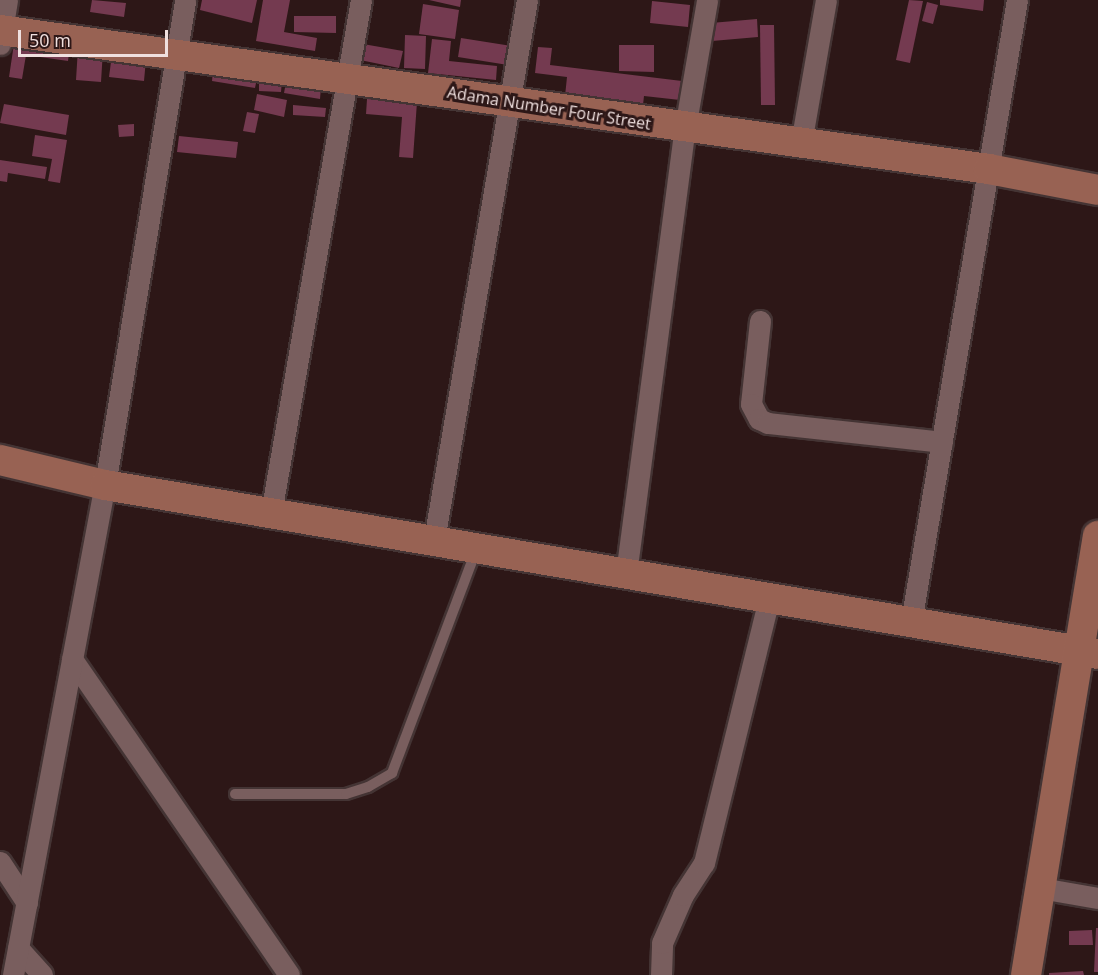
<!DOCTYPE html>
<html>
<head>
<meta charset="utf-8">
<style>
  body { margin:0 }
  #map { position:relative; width:1098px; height:975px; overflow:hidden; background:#2d1717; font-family:"Open Sans",sans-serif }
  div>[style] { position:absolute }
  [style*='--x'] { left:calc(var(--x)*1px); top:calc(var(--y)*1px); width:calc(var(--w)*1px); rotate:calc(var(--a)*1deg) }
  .building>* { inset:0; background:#743a50 }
  .roads { filter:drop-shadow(2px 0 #443434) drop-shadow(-2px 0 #443434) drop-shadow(0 2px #443434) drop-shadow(0 -2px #443434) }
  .lane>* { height:10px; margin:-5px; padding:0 5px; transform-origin:5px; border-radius:5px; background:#795e5e }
  .street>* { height:21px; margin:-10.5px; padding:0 10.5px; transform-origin:10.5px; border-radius:10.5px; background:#795e5e }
  .secondary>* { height:30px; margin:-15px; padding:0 15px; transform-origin:15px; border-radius:15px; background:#986253 }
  span { translate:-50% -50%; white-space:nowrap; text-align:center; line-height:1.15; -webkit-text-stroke:6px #2d1717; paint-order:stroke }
  .street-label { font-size:16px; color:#f0e0df }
  .scale { position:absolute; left:18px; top:30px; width:150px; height:27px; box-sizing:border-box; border:3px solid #f0e0df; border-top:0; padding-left:8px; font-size:18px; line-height:21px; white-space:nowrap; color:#f0e0df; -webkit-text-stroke:4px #2d1717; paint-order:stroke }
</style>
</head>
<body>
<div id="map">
  <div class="building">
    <i style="clip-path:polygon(92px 0,126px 3px,124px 17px,90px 12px)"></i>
    <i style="clip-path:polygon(202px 0,257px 0,252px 23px,200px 10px)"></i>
    <i style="clip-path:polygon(263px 0,290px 0,284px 32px,317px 38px,315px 51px,256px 41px)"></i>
    <i style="clip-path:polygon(429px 0,461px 0,460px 7px)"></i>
    <i style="clip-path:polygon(909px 0,923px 1px,910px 63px,896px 60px)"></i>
    <i style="clip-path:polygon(940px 0,984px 0,983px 11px,940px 5px)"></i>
    <i style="clip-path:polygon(652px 1px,690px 5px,688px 27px,650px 23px)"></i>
    <i style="clip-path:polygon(927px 2px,938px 5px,933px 24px,922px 21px)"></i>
    <i style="clip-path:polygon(423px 4px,459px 10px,455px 39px,419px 34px)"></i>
    <i style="clip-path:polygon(294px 16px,336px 16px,336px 33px,294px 32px)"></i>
    <i style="clip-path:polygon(757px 19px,758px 37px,712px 41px,711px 23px)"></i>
    <i style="clip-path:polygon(760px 25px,774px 25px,775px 105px,761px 105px)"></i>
    <i style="clip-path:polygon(405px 35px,426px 36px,425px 69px,404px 68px)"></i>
    <i style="clip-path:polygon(15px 37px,70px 45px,68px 61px,26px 55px,22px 79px,9px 77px)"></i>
    <i style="clip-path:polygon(461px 38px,511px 46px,508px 65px,458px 57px)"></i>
    <i style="clip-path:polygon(432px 39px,451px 41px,449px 61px,497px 66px,496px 80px,428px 73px)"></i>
    <i style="clip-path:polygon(363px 44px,403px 51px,399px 68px,360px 60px)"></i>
    <i style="clip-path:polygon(619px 45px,654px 45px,654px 72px,619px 71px)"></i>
    <i style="clip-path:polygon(538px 47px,552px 48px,550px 65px,682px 81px,680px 100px,644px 96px,643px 105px,565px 96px,567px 77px,535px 73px)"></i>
    <i style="clip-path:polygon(78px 48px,103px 50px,101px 82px,76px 80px)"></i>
    <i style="clip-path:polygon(112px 54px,146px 59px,144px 81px,109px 77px)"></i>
    <i style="clip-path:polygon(213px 71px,257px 78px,255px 88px,212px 81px)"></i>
    <i style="clip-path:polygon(259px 79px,282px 80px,281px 92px,259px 91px)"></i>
    <i style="clip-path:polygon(286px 82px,321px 87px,320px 99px,284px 93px)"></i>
    <i style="clip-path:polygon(257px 94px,287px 100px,284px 117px,254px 110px)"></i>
    <i style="clip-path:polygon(367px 99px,417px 102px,413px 158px,399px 157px,402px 117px,366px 114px)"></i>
    <i style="clip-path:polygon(4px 104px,69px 115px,66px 135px,0 123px)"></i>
    <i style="clip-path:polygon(293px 105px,326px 108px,325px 117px,293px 115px)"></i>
    <i style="clip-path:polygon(247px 112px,259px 114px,255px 133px,243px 131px)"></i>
    <i style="clip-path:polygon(134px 124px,134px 136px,119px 137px,118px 125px)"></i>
    <i style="clip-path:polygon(35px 135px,67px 140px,60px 183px,48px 181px,52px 159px,32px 156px)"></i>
    <i style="clip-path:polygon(179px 136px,238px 142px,236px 158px,177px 152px)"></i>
    <i style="clip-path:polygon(0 160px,47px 167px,45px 179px,8px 173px,7px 182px,0 181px)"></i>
    <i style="clip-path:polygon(1096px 928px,1098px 928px,1098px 972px,1094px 972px)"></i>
    <i style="clip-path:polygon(1092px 930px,1093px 945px,1069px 945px,1069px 931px)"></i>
    <i style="clip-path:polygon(1083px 971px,1084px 975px,1049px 975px,1049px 973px)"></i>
  </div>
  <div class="roads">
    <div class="lane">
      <i style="--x:235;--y:794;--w:111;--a:0"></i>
      <i style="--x:346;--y:794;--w:23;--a:-18"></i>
      <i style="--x:368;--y:787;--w:28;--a:-30"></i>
      <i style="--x:392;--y:773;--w:237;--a:-69.3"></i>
    </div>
    <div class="street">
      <i style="--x:0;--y:44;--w:45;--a:-81"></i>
      <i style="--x:801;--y:143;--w:145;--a:-80.1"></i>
      <i style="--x:760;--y:321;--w:83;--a:96.2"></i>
      <i style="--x:751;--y:404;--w:17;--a:62"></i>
      <i style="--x:759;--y:419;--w:10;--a:24"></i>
      <i style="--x:768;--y:423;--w:175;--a:6.2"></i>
      <i style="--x:271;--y:513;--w:521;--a:-80.05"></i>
      <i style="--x:434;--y:540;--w:548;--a:-80.23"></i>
      <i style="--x:626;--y:574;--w:450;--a:-82.5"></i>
      <i style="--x:685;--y:128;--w:130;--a:-80.2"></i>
      <i style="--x:911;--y:622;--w:631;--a:-80.33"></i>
      <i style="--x:72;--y:659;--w:383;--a:55.5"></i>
      <i style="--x:0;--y:862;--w:49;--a:56.6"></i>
      <i style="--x:1040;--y:888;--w:59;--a:9.8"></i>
      <i style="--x:18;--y:948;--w:36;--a:48"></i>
      <i style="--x:13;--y:975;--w:499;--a:-79.4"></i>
      <i style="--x:105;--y:485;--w:492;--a:-80.6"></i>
      <i style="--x:661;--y:975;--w:32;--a:-88"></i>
      <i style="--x:662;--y:943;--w:52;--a:-66.4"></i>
      <i style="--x:683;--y:895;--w:38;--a:-57"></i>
      <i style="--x:704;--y:863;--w:273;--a:-76.2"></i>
    </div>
    <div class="secondary">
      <i style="--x:0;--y:30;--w:999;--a:8"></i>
      <i style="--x:989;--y:169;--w:111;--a:10.9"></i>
      <i style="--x:0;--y:460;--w:108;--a:13.4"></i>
      <i style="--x:105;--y:485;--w:1007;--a:9.66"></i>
      <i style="--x:1026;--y:975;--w:445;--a:-80.7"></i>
    </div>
  </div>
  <div class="street-label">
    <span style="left:549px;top:108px;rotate:9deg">Adama Number Four Street</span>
  </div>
  <div class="scale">50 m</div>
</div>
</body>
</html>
